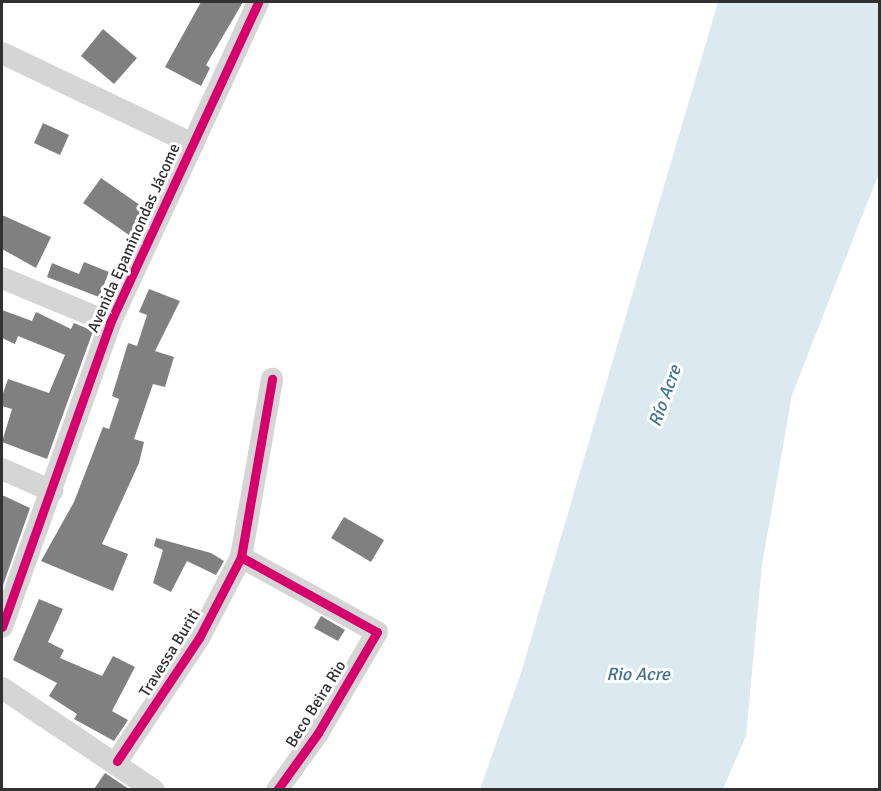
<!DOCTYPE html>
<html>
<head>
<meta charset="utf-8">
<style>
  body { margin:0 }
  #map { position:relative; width:881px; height:791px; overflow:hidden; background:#fff; font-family:Signika,sans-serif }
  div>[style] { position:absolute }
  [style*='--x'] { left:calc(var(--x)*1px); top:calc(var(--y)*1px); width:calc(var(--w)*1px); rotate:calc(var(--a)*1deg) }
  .water>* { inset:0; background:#dde9f1 }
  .building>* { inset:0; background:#808080 }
  .street>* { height:22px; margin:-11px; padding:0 11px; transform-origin:11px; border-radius:11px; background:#d5d5d5 }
  .cycleway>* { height:9px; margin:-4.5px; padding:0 4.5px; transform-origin:4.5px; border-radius:4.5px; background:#d6006c }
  span { translate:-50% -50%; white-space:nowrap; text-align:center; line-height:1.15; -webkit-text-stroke:6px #fff; paint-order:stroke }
  .street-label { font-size:16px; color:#313131 }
  .water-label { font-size:18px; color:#42738f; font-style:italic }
  .frame { position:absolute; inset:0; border:3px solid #313131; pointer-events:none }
</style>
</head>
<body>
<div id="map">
  <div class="water">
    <i style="clip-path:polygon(718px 2px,880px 2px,879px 173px,792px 395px,762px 565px,746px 736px,723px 789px,480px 789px,521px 673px)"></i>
  </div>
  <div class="building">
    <i style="clip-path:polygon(201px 2px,243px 2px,206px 65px,210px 68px,201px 86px,165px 67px)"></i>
    <i style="clip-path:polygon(103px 29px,137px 58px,114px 84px,81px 56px)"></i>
    <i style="clip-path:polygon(43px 123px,69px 135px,60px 155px,34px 143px)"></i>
    <i style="clip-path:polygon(101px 178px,147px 210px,129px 235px,83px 203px)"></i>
    <i style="clip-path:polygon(2px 215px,51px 237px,36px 268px,2px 249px)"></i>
    <i style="clip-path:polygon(84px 262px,109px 272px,99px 297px,47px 277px,52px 263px,79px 274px)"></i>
    <i style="clip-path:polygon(149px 289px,180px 301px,155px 351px,174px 357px,165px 387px,153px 384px,134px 439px,144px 442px,139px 463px,102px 544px,128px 554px,113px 591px,41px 561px,74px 502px,103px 427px,109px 429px,119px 399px,112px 396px,128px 343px,137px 346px,147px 315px,139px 312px)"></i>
    <i style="clip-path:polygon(2px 310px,32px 321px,36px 312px,71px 329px,74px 323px,93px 331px,47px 459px,2px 442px,12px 409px,2px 406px,2px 396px,8px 379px,49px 393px,65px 355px,18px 336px,15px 344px,2px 338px)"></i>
    <i style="clip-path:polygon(2px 495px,30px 508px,2px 588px)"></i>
    <i style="clip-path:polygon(344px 517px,384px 540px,371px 562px,331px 538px)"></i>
    <i style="clip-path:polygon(156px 538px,211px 553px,224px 561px,216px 575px,187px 561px,171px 592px,153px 583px,163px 550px,154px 546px)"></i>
    <i style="clip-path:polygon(39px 599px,63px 609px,48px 642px,64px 650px,60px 658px,102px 676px,113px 656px,135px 667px,112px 711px,128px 720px,114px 741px,74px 719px,77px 714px,49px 696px,57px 683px,13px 660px)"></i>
    <i style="clip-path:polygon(321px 616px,345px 630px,338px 641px,314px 628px)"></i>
    <i style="clip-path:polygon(105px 773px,129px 789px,94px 789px)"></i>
  </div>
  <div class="street">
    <i style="--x:2;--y:53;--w:212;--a:25.5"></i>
    <i style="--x:2;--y:278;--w:117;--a:22.6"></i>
    <i style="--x:2;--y:469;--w:55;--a:23.7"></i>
    <i style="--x:241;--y:557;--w:155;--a:28.9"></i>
    <i style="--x:377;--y:632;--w:117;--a:120.3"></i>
    <i style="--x:318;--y:733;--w:70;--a:125.7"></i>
    <i style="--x:2;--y:627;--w:323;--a:-70.4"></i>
    <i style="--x:110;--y:323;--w:353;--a:-65.2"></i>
    <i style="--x:2;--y:688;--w:183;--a:33.9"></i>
    <i style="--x:117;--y:761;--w:148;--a:-56.3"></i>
    <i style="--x:199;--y:638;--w:91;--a:-62.6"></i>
    <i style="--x:241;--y:557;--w:181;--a:-80.1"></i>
  </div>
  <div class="cycleway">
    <i style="--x:241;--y:557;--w:155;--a:28.9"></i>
    <i style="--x:377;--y:632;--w:117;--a:120.3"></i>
    <i style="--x:318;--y:733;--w:70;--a:125.7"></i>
    <i style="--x:2;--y:627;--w:323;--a:-70.4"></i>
    <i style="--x:110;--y:323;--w:353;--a:-65.2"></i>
    <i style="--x:117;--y:761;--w:148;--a:-56.3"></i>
    <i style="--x:199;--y:638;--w:91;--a:-62.6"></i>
    <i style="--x:241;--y:557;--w:181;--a:-80.1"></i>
  </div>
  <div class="street-label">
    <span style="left:134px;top:238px;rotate:-66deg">Avenida Epaminondas Jácome</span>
    <span style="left:170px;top:653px;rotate:-58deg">Travessa Buriti</span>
    <span style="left:316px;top:704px;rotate:-58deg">Beco Beira Rio</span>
  </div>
  <div class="water-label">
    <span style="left:665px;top:396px;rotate:-70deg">Río Acre</span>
    <span style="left:638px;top:674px">Rio Acre</span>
  </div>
  <div class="frame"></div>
</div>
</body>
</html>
